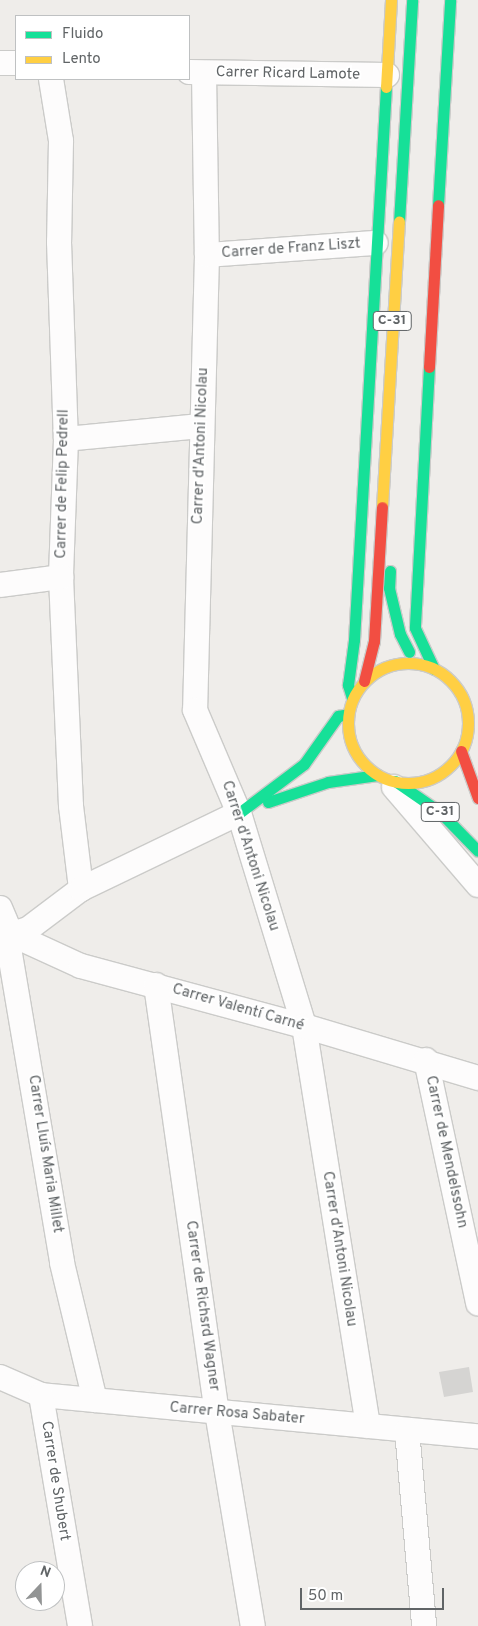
<!DOCTYPE html>
<html>
<head>
<meta charset="utf-8">
<style>
  body { margin:0 }
  #map { position:relative; width:478px; height:1626px; overflow:hidden; background:#efedea; font-family:Overpass,sans-serif }
  div>[style] { position:absolute }
  [style*='--x'] { left:calc(var(--x)*1px); top:calc(var(--y)*1px); width:calc(var(--w)*1px); rotate:calc(var(--a)*1deg) }
  .building>* { inset:0; background:#d5d4d2 }
  .roads { filter:drop-shadow(1px 0 #cbcbc9) drop-shadow(-1px 0 #cbcbc9) drop-shadow(0 1px #cbcbc9) drop-shadow(0 -1px #cbcbc9) }
  .street>* { height:24px; margin:-12px; padding:0 12px; transform-origin:12px; border-radius:12px; background:#fdfcfc }
  .fast>* { height:11px; margin:-5.5px; padding:0 5.5px; transform-origin:5.5px; border-radius:5.5px; background:#16e098 }
  .slow>* { height:11px; margin:-5.5px; padding:0 5.5px; transform-origin:5.5px; border-radius:5.5px; background:#ffcf43 }
  .slow>.ring { margin:-5.5px; padding:0; box-sizing:content-box; background:none; border:11px solid #ffcf43; border-radius:50% }
  .jam>* { height:11px; margin:-5.5px; padding:0 5.5px; transform-origin:5.5px; border-radius:5.5px; background:#f24e42 }
  span { translate:-50% -50%; white-space:nowrap; text-align:center; line-height:1.15; -webkit-text-stroke:4px #fff; paint-order:stroke }
  .shield-label span { padding:1px 4px; background:#fff; border:1px solid; border-radius:4px; -webkit-text-stroke-width:0 }
  .shield-label { font-size:14px; color:#606466; font-weight:700 }
  .street-label { font-size:15px; color:#606466 }
  .legend { position:absolute; left:15px; top:15px; width:175px; height:65px; box-sizing:border-box; background:#fff; border:1px solid #bfc1c2; margin:0; padding:6px 9px; list-style:none; font-size:15px; color:#606466 }
  .legend li { display:flex; align-items:center; gap:10px; height:25px }
  .legend b { width:25px; border:1px solid #bfc1c2 }
  .north { position:absolute; left:15px; top:1561px; width:50px; height:50px; box-sizing:border-box; background:#fff; border:1px solid #bfc1c2; border-radius:50%; rotate:21deg; font-size:14px; font-weight:700; line-height:20px; text-align:center; color:#606466 }
  .north::after { content:''; display:block; margin:auto; width:18px; height:22px; background:#929494; clip-path:polygon(50% 0,100% 100%,50% 72%,0 100%) }
  .scale { position:absolute; left:300px; top:1588px; width:144px; height:22px; box-sizing:border-box; border:2px solid #606466; border-top:0; padding-left:6px; font-size:15px; line-height:18px; white-space:nowrap; color:#606466; -webkit-text-stroke:4px #fff; paint-order:stroke }
</style>
</head>
<body>
<div id="map">
  <div class="building">
    <i style="clip-path:polygon(469px 1367px,473px 1392px,444px 1397px,439px 1372px)"></i>
  </div>
  <div class="roads">
    <div class="street">
      <i style="--x:0;--y:63;--w:16;--a:0"></i>
      <i style="--x:189;--y:72;--w:198;--a:0.9"></i>
      <i style="--x:204;--y:73;--w:182;--a:89.1"></i>
      <i style="--x:207;--y:255;--w:455;--a:91.5"></i>
      <i style="--x:195;--y:710;--w:112;--a:66.9"></i>
      <i style="--x:239;--y:813;--w:223;--a:73"></i>
      <i style="--x:304;--y:1026;--w:405;--a:80.9"></i>
      <i style="--x:51;--y:79;--w:63;--a:80.8"></i>
      <i style="--x:61;--y:141;--w:101;--a:91.1"></i>
      <i style="--x:59;--y:242;--w:197;--a:88"></i>
      <i style="--x:66;--y:439;--w:138;--a:92.1"></i>
      <i style="--x:61;--y:577;--w:229;--a:87.5"></i>
      <i style="--x:71;--y:806;--w:84;--a:83.1"></i>
      <i style="--x:207;--y:255;--w:169;--a:-4.1"></i>
      <i style="--x:66;--y:439;--w:136;--a:-5.5"></i>
      <i style="--x:0;--y:585;--w:62;--a:-7.5"></i>
      <i style="--x:394;--y:787;--w:129;--a:49.4"></i>
      <i style="--x:0;--y:908;--w:28;--a:67"></i>
      <i style="--x:11;--y:934;--w:20;--a:93"></i>
      <i style="--x:10;--y:954;--w:313;--a:80.4"></i>
      <i style="--x:62;--y:1263;--w:141;--a:76.5"></i>
      <i style="--x:0;--y:934;--w:11;--a:0"></i>
      <i style="--x:11;--y:934;--w:77;--a:24.6"></i>
      <i style="--x:81;--y:966;--w:231;--a:15.1"></i>
      <i style="--x:304;--y:1026;--w:182;--a:16.6"></i>
      <i style="--x:11;--y:934;--w:18;--a:-16"></i>
      <i style="--x:28;--y:929;--w:66;--a:-37"></i>
      <i style="--x:81;--y:889;--w:175;--a:-25.7"></i>
      <i style="--x:156;--y:985;--w:431;--a:81.9"></i>
      <i style="--x:217;--y:1412;--w:217;--a:80.5"></i>
      <i style="--x:426;--y:1060;--w:249;--a:77.9"></i>
      <i style="--x:0;--y:1377;--w:45;--a:23.7"></i>
      <i style="--x:41;--y:1395;--w:439;--a:5.4"></i>
      <i style="--x:41;--y:1395;--w:234;--a:80.4"></i>
      <i style="--x:407;--y:1430;--w:197;--a:85"></i>
    </div>
    <div class="fast">
      <i style="--x:438;--y:205;--w:205;--a:-86.6"></i>
      <i style="--x:399;--y:222;--w:222;--a:-86.6"></i>
      <i style="--x:429;--y:367;--w:261;--a:93.1"></i>
      <i style="--x:415;--y:628;--w:45;--a:65.1"></i>
      <i style="--x:390;--y:571;--w:17;--a:93"></i>
      <i style="--x:389;--y:588;--w:47;--a:76.6"></i>
      <i style="--x:400;--y:634;--w:20;--a:63"></i>
      <i style="--x:352;--y:698;--w:14;--a:-107"></i>
      <i style="--x:348;--y:685;--w:45;--a:-82.4"></i>
      <i style="--x:354;--y:640;--w:554;--a:-86.69"></i>
      <i style="--x:395;--y:781;--w:55;--a:34.6"></i>
      <i style="--x:440;--y:812;--w:54;--a:45.7"></i>
      <i style="--x:268;--y:802;--w:63;--a:-18.4"></i>
      <i style="--x:328;--y:782;--w:50;--a:-8"></i>
      <i style="--x:239;--y:813;--w:81;--a:-37"></i>
      <i style="--x:304;--y:764;--w:59;--a:-54.7"></i>
      <i style="--x:338;--y:716;--w:10;--a:-11"></i>
    </div>
    <div class="slow">
      <i style="--x:386;--y:87;--w:87;--a:-86.7"></i>
      <i style="--x:382;--y:507;--w:286;--a:-86.6"></i>
      <i class="ring" style="left:348px;top:663px;width:109px;height:109px"></i>
    </div>
    <div class="jam">
      <i style="--x:429;--y:367;--w:162;--a:-86.8"></i>
      <i style="--x:364;--y:681;--w:41;--a:-76"></i>
      <i style="--x:374;--y:641;--w:134;--a:-86.6"></i>
      <i style="--x:461;--y:751;--w:50;--a:70.1"></i>
    </div>
  </div>
  <div class="shield-label">
    <span style="left:392px;top:321px">C-31</span>
    <span style="left:440px;top:812px">C-31</span>
  </div>
  <div class="street-label">
    <span style="left:288px;top:74px;rotate:1deg">Carrer Ricard Lamote</span>
    <span style="left:291px;top:249px;rotate:-4deg">Carrer de Franz Liszt</span>
    <span style="left:201px;top:446px;rotate:-88deg">Carrer d'Antoni Nicolau</span>
    <span style="left:63px;top:484px;rotate:-89deg">Carrer de Felip Pedrell</span>
    <span style="left:250px;top:856px;rotate:72deg">Carrer d'Antoni Nicolau</span>
    <span style="left:238px;top:1008px;rotate:16deg">Carrer Valentí Carné</span>
    <span style="left:446px;top:1152px;rotate:78deg">Carrer de Mendelssohn</span>
    <span style="left:45px;top:1154px;rotate:81deg">Carrer Lluís Maria Millet</span>
    <span style="left:339px;top:1249px;rotate:81deg">Carrer d'Antoni Nicolau</span>
    <span style="left:202px;top:1306px;rotate:82deg">Carrer de Richsrd Wagner</span>
    <span style="left:237px;top:1414px;rotate:5deg">Carrer Rosa Sabater</span>
    <span style="left:55px;top:1481px;rotate:81deg">Carrer de Shubert</span>
  </div>
  <ul class="legend">
  <li><b style="height:6px;background:#16e098"></b>Fluido</li>
  <li><b style="height:6px;background:#ffcf43"></b>Lento</li>
  </ul>
  <div class="north">N</div>
  <div class="scale">50 m</div>
</div>
</body>
</html>
